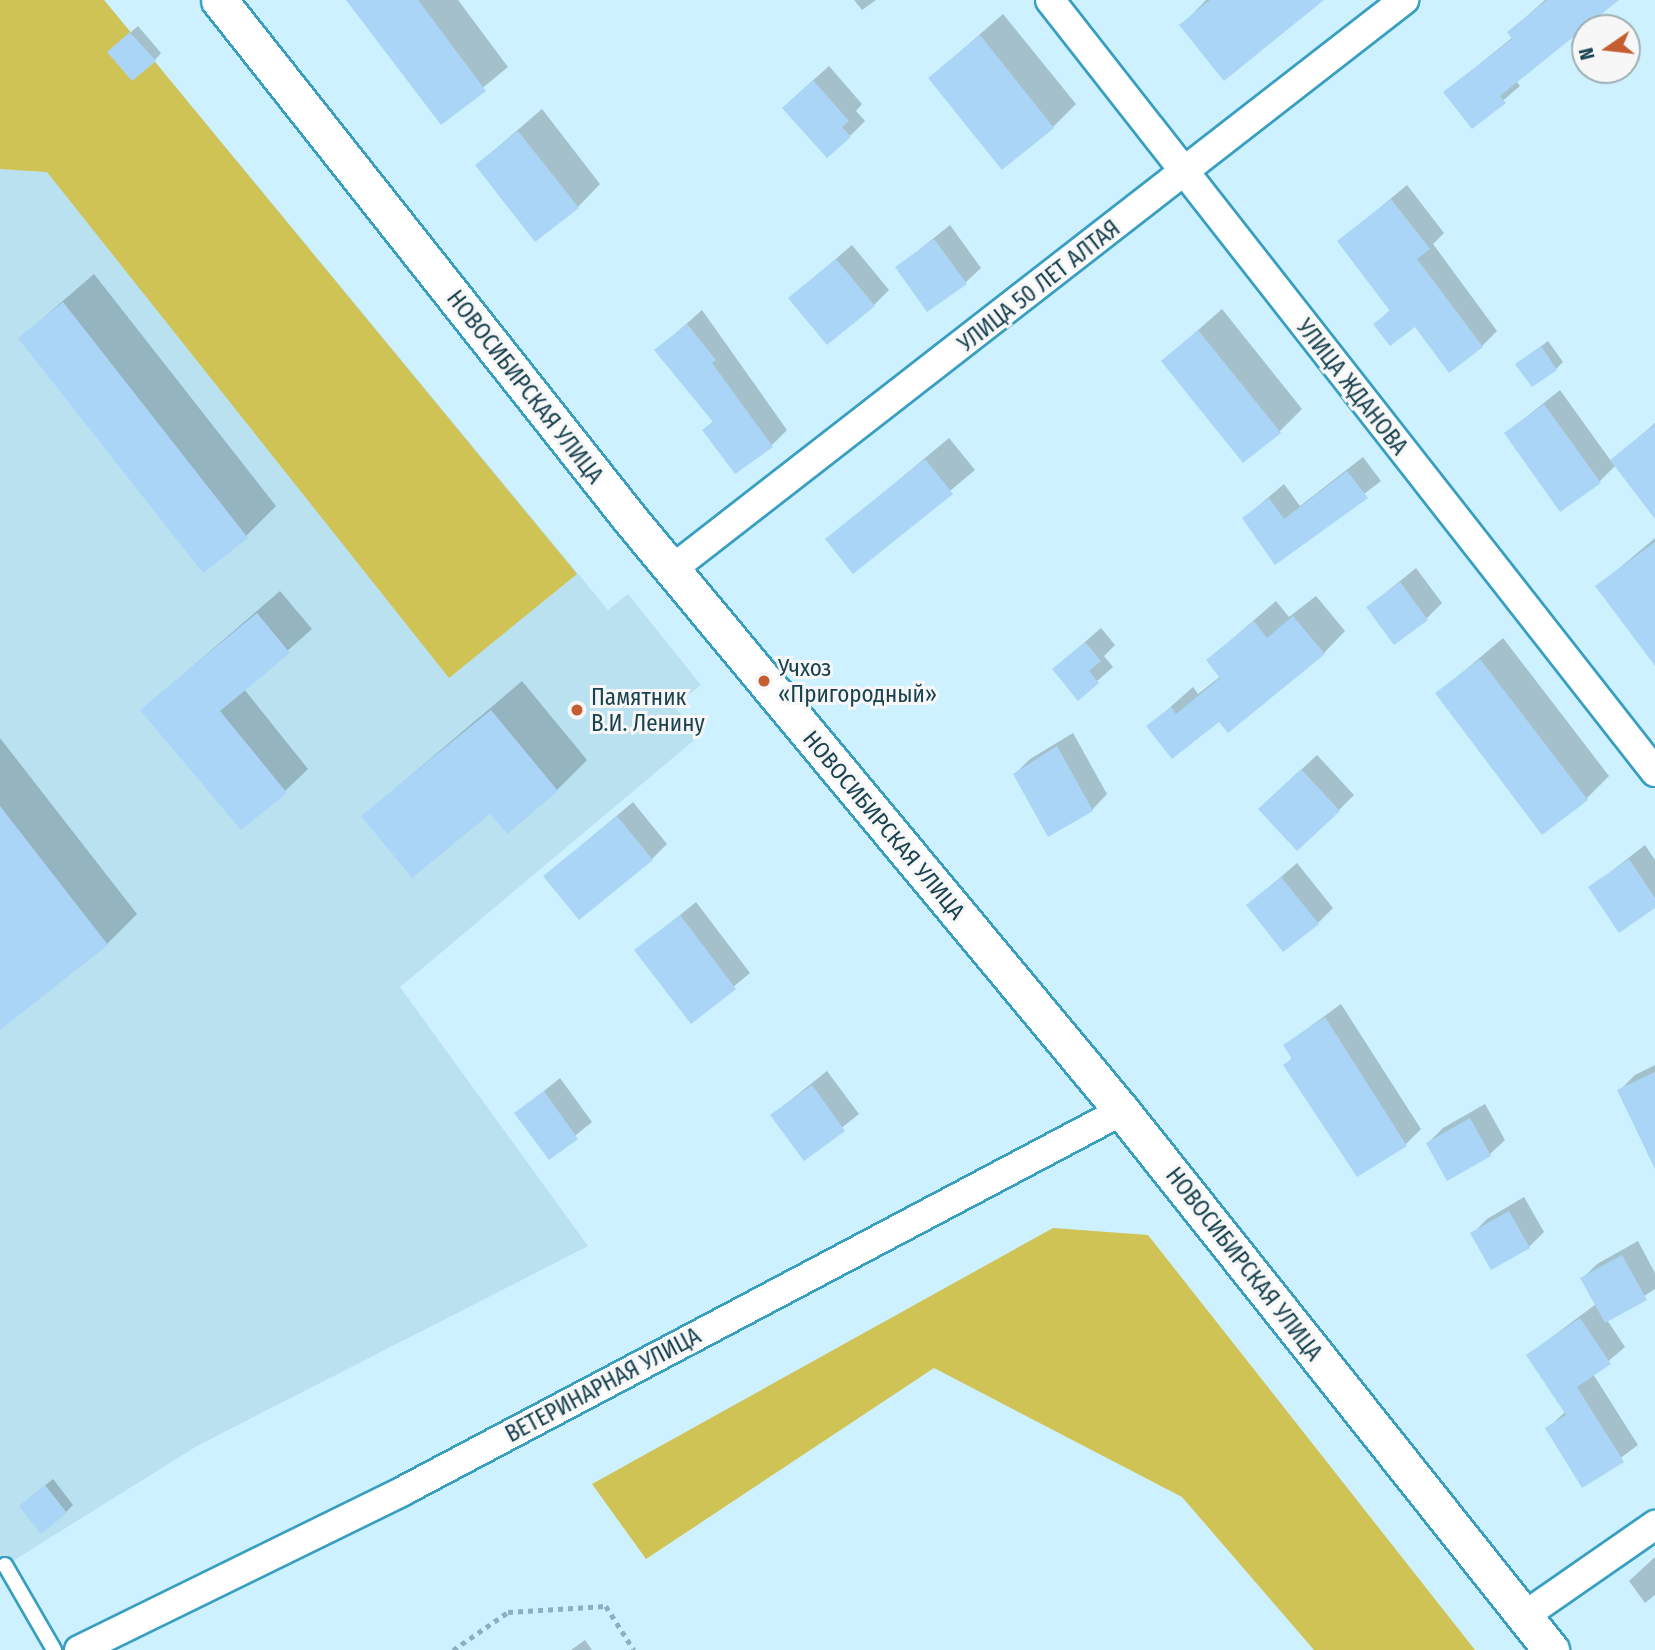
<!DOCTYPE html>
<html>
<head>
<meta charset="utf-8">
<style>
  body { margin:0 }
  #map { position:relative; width:1655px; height:1650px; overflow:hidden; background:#cdf1fe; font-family:"Fira Sans Condensed",sans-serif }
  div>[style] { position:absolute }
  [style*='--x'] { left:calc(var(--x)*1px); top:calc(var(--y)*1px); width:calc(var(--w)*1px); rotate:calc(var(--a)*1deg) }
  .built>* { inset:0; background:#bae1f0 }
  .green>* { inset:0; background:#cfc355 }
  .shadow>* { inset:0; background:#0003 }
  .building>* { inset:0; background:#abd5f7 }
  .path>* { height:4.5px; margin-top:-2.25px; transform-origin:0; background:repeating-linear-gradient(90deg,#8bb1be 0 5px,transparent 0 10px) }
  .roads { filter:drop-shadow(2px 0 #389fc0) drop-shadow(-2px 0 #389fc0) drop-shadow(0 2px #389fc0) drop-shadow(0 -2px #389fc0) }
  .service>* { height:14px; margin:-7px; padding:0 7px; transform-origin:7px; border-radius:7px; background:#fff }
  .minor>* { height:28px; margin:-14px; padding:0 14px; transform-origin:14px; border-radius:14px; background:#fff }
  .tertiary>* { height:35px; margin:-17.5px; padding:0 17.5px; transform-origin:17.5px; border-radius:17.5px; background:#fff }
  .dots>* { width:19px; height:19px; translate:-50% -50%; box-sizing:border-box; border:4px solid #f7f7f7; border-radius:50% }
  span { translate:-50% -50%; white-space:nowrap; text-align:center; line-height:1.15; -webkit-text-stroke:6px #f7f7f7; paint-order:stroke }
  .street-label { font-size:23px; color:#184250 }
  .poi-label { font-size:23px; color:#184250 }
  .left { translate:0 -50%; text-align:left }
  .north { position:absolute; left:1571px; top:14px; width:70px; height:70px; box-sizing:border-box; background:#f7f7f7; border:2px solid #9eafb4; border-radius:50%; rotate:256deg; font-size:19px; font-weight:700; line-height:28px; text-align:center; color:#184250 }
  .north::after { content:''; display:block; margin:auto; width:24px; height:32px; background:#c45e30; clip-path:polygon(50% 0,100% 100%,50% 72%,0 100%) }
</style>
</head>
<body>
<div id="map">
  <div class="built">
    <i style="clip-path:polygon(0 0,104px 0,608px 610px,628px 594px,701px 685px,674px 706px,699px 736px,400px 987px,588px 1246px,197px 1446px,0 1569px)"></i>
  </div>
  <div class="green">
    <i style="clip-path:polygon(0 0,104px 0,577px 574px,449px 678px,47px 172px,0 169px)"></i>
    <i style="clip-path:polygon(1053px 1228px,1148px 1235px,1475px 1650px,1314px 1650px,1182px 1497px,934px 1368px,646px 1559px,592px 1484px)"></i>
  </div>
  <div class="shadow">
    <i style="clip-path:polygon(347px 0,458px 0,508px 67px,441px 122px)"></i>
    <i style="clip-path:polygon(854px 0,876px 0,862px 10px)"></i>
    <i style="clip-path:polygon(1206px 0,1322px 0,1182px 25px)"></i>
    <i style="clip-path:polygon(1545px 0,1617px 0,1516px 81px,1520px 86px,1472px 127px,1445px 92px,1513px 37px,1509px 32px)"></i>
    <i style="clip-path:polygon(1003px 14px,1076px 104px,1053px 127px,930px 78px)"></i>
    <i style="clip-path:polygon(138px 26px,161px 53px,155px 60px,116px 45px)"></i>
    <i style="clip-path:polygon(829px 66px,862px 104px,856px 111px,865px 121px,850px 136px,799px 93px)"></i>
    <i style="clip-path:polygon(542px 109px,600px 184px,578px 207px,477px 165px)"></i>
    <i style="clip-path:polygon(1407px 185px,1444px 233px,1433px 244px,1497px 331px,1482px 346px,1416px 325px,1376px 324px,1391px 309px,1340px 241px)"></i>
    <i style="clip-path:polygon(950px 225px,981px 268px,965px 283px,898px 267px)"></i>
    <i style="clip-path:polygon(852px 245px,889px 290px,874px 305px,790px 298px)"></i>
    <i style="clip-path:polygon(94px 274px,276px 506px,246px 536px,20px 338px)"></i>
    <i style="clip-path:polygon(1222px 309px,1302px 409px,1279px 432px,1163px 361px)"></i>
    <i style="clip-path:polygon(702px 310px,787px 430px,772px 445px,704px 430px,714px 420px,657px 350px)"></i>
    <i style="clip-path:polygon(1548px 341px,1563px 362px,1556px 369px,1518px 364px)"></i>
    <i style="clip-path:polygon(1560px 390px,1611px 461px,1655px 423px,1655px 493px,1616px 465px,1599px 482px,1506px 433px)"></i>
    <i style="clip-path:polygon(949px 438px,975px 470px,853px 572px,827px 540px)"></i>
    <i style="clip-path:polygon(1363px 457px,1381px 481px,1275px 562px,1244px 518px,1284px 484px,1300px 506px)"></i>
    <i style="clip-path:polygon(1655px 538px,1655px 656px,1598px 586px)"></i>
    <i style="clip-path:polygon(1416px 568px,1442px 603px,1427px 618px,1368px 607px)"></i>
    <i style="clip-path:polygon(280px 591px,312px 629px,244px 689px,308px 769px,285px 791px,142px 710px)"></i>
    <i style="clip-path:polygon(1316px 596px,1345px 631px,1324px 653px,1219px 720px,1149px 726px,1193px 687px,1198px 694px,1221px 676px,1208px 660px,1276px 601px,1289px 617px)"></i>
    <i style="clip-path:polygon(1101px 628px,1115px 645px,1104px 656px,1113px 667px,1078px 698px,1054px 669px)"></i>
    <i style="clip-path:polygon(1503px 638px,1609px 776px,1586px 799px,1437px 694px)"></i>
    <i style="clip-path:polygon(522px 681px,587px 760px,557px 790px,491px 812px,363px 816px)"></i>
    <i style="clip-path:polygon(1073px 733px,1107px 794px,1092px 810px,1048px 834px,1015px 774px,1030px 759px)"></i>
    <i style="clip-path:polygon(0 738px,137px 914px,107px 944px,10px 1021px,0 1008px)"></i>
    <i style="clip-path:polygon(1317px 755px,1354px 795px,1339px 810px,1275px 794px)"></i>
    <i style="clip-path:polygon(633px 802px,667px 844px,652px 859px,545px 876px)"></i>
    <i style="clip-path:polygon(1645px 845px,1655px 860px,1655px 906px,1590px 888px)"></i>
    <i style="clip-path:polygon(1297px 863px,1333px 908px,1318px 923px,1248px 905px)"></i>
    <i style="clip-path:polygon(696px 902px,750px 973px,691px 1022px,636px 951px)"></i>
    <i style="clip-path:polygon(1341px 1004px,1421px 1129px,1406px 1144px,1285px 1065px,1293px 1057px,1285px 1045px)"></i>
    <i style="clip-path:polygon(1655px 1065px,1655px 1120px,1620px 1090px,1635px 1075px)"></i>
    <i style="clip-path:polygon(827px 1071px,859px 1114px,804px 1158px,772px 1115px)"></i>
    <i style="clip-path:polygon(560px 1078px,592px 1122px,549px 1157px,517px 1113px)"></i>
    <i style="clip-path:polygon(1485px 1104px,1505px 1140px,1489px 1155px,1428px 1143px,1443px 1128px)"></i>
    <i style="clip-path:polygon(1524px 1197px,1544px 1232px,1529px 1247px,1472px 1234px,1487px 1219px)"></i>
    <i style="clip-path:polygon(1638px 1241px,1655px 1273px,1655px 1289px,1607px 1320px,1625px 1347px,1593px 1374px,1638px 1445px,1583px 1486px,1547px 1429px,1566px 1411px,1528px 1355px,1596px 1304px,1582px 1279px,1597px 1264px)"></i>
    <i style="clip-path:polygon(53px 1479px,73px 1505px,66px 1512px,28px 1499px)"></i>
    <i style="clip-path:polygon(1655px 1557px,1655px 1595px,1645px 1603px,1629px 1581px)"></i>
    <i style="clip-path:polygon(585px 1640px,592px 1650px,571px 1650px)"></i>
  </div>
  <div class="building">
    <i style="clip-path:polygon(346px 0,418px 0,486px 91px,441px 125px)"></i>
    <i style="clip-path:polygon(1210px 0,1324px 0,1224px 81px,1179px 25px)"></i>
    <i style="clip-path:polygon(1547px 0,1619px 0,1500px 96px,1506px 103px,1472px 129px,1443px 92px,1512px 39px,1507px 32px)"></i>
    <i style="clip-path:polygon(130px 32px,156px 61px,132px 81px,107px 52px)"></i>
    <i style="clip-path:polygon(980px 35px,1054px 128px,1002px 170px,928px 78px)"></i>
    <i style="clip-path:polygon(813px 80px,849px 121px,842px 127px,851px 137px,827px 158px,782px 108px)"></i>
    <i style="clip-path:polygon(518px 131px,579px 208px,535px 242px,475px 165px)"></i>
    <i style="clip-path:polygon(1391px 199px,1430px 249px,1417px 259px,1483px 347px,1449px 373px,1415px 327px,1390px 346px,1373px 324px,1390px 311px,1337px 241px)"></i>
    <i style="clip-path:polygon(934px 239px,967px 284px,927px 312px,895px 267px)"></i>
    <i style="clip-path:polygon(836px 259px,875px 306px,827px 345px,788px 298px)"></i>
    <i style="clip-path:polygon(63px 302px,248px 538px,203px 573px,18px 338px)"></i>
    <i style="clip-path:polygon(687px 324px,716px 360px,712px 363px,773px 447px,735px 474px,702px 430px,713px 422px,654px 350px)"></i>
    <i style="clip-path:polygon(1198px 330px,1281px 433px,1243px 463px,1161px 361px)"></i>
    <i style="clip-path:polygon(1541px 346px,1557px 370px,1532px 387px,1515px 364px)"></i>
    <i style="clip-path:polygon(1544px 404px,1601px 483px,1560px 512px,1504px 433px)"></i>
    <i style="clip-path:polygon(1655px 424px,1655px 519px,1610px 460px)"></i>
    <i style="clip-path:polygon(925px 459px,953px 494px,853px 574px,825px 539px)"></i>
    <i style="clip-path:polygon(1347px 471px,1368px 498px,1275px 565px,1242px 518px,1269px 498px,1284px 519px)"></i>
    <i style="clip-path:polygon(1655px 542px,1655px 666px,1595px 586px)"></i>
    <i style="clip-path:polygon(1400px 582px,1428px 620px,1394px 645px,1366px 607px)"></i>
    <i style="clip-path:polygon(257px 613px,290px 653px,220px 711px,287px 793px,241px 830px,140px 710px)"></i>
    <i style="clip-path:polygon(1293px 616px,1325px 654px,1228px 733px,1219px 722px,1172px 759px,1146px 726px,1171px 707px,1176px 714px,1220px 678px,1206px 660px,1254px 621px,1267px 638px)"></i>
    <i style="clip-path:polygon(1085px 642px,1101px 661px,1089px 671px,1099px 683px,1078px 701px,1052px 669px)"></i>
    <i style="clip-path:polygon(1480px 659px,1588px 800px,1542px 835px,1435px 693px)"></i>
    <i style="clip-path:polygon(491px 710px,558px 791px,507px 834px,490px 814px,412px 878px,361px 816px)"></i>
    <i style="clip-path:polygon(1057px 746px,1093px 811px,1048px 837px,1013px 774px)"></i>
    <i style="clip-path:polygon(1301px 769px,1340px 811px,1297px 851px,1258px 809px)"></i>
    <i style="clip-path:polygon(0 806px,108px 945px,0 1030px)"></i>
    <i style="clip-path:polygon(617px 816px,653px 860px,579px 920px,543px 876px)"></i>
    <i style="clip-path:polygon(1629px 859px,1655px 898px,1655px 908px,1619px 933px,1588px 887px)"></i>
    <i style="clip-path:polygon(1281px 877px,1319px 924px,1283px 952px,1246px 905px)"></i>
    <i style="clip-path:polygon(680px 915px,736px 989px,691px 1024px,634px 950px)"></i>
    <i style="clip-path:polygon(1325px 1017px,1407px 1146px,1357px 1177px,1283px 1065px,1292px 1059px,1283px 1045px)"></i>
    <i style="clip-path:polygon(1655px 1072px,1655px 1169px,1617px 1090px)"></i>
    <i style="clip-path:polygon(812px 1085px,845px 1131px,804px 1161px,770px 1115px)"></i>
    <i style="clip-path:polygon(544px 1091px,578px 1139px,549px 1160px,514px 1113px)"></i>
    <i style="clip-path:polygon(1470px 1118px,1491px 1156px,1447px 1181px,1426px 1143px)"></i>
    <i style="clip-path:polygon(1509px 1211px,1530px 1248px,1491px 1270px,1470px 1233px)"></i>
    <i style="clip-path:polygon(1622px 1255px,1647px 1300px,1605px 1323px,1580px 1278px)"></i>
    <i style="clip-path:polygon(1580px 1318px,1611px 1364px,1577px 1387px,1624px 1462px,1582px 1488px,1545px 1428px,1566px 1415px,1526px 1355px)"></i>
    <i style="clip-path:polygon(45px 1485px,67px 1513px,41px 1534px,19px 1506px)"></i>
  </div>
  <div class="path">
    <i style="--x:453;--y:1650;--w:67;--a:-34.6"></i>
    <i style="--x:508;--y:1612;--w:98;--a:-3.5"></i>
    <i style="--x:606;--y:1606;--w:52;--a:57.5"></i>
  </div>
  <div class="roads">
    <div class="service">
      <i style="--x:5;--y:1565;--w:98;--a:60"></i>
    </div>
    <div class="minor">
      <i style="--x:1050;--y:0;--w:981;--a:51.91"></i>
      <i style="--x:671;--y:570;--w:929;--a:-37.87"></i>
      <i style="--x:1524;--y:1616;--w:160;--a:-34.8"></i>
      <i style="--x:79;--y:1650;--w:361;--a:-26.1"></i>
      <i style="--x:403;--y:1491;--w:813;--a:-27.86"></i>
    </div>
    <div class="tertiary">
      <i style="--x:219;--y:0;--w:662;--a:51.62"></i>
      <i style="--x:630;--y:519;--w:770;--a:50.27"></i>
      <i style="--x:1122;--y:1111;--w:689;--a:51.48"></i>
    </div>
  </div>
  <div class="dots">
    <i style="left:764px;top:681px;background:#c45e30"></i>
    <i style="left:577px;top:710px;background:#c45e30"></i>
  </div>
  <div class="street-label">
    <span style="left:1039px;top:286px;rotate:-38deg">УЛИЦА 50 ЛЕТ АЛТАЯ</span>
    <span style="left:525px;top:387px;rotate:52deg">НОВОСИБИРСКАЯ УЛИЦА</span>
    <span style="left:1352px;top:387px;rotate:52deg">УЛИЦА ЖДАНОВА</span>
    <span style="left:884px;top:825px;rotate:50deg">НОВОСИБИРСКАЯ УЛИЦА</span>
    <span style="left:1244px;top:1264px;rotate:52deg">НОВОСИБИРСКАЯ УЛИЦА</span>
    <span style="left:603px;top:1385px;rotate:-28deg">ВЕТЕРИНАРНАЯ УЛИЦА</span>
  </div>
  <div class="poi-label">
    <span class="left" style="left:778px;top:681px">Учхоз<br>«Пригородный»</span>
    <span class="left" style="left:591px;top:710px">Памятник<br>В.И. Ленину</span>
  </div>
  <div class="north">N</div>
</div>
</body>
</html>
